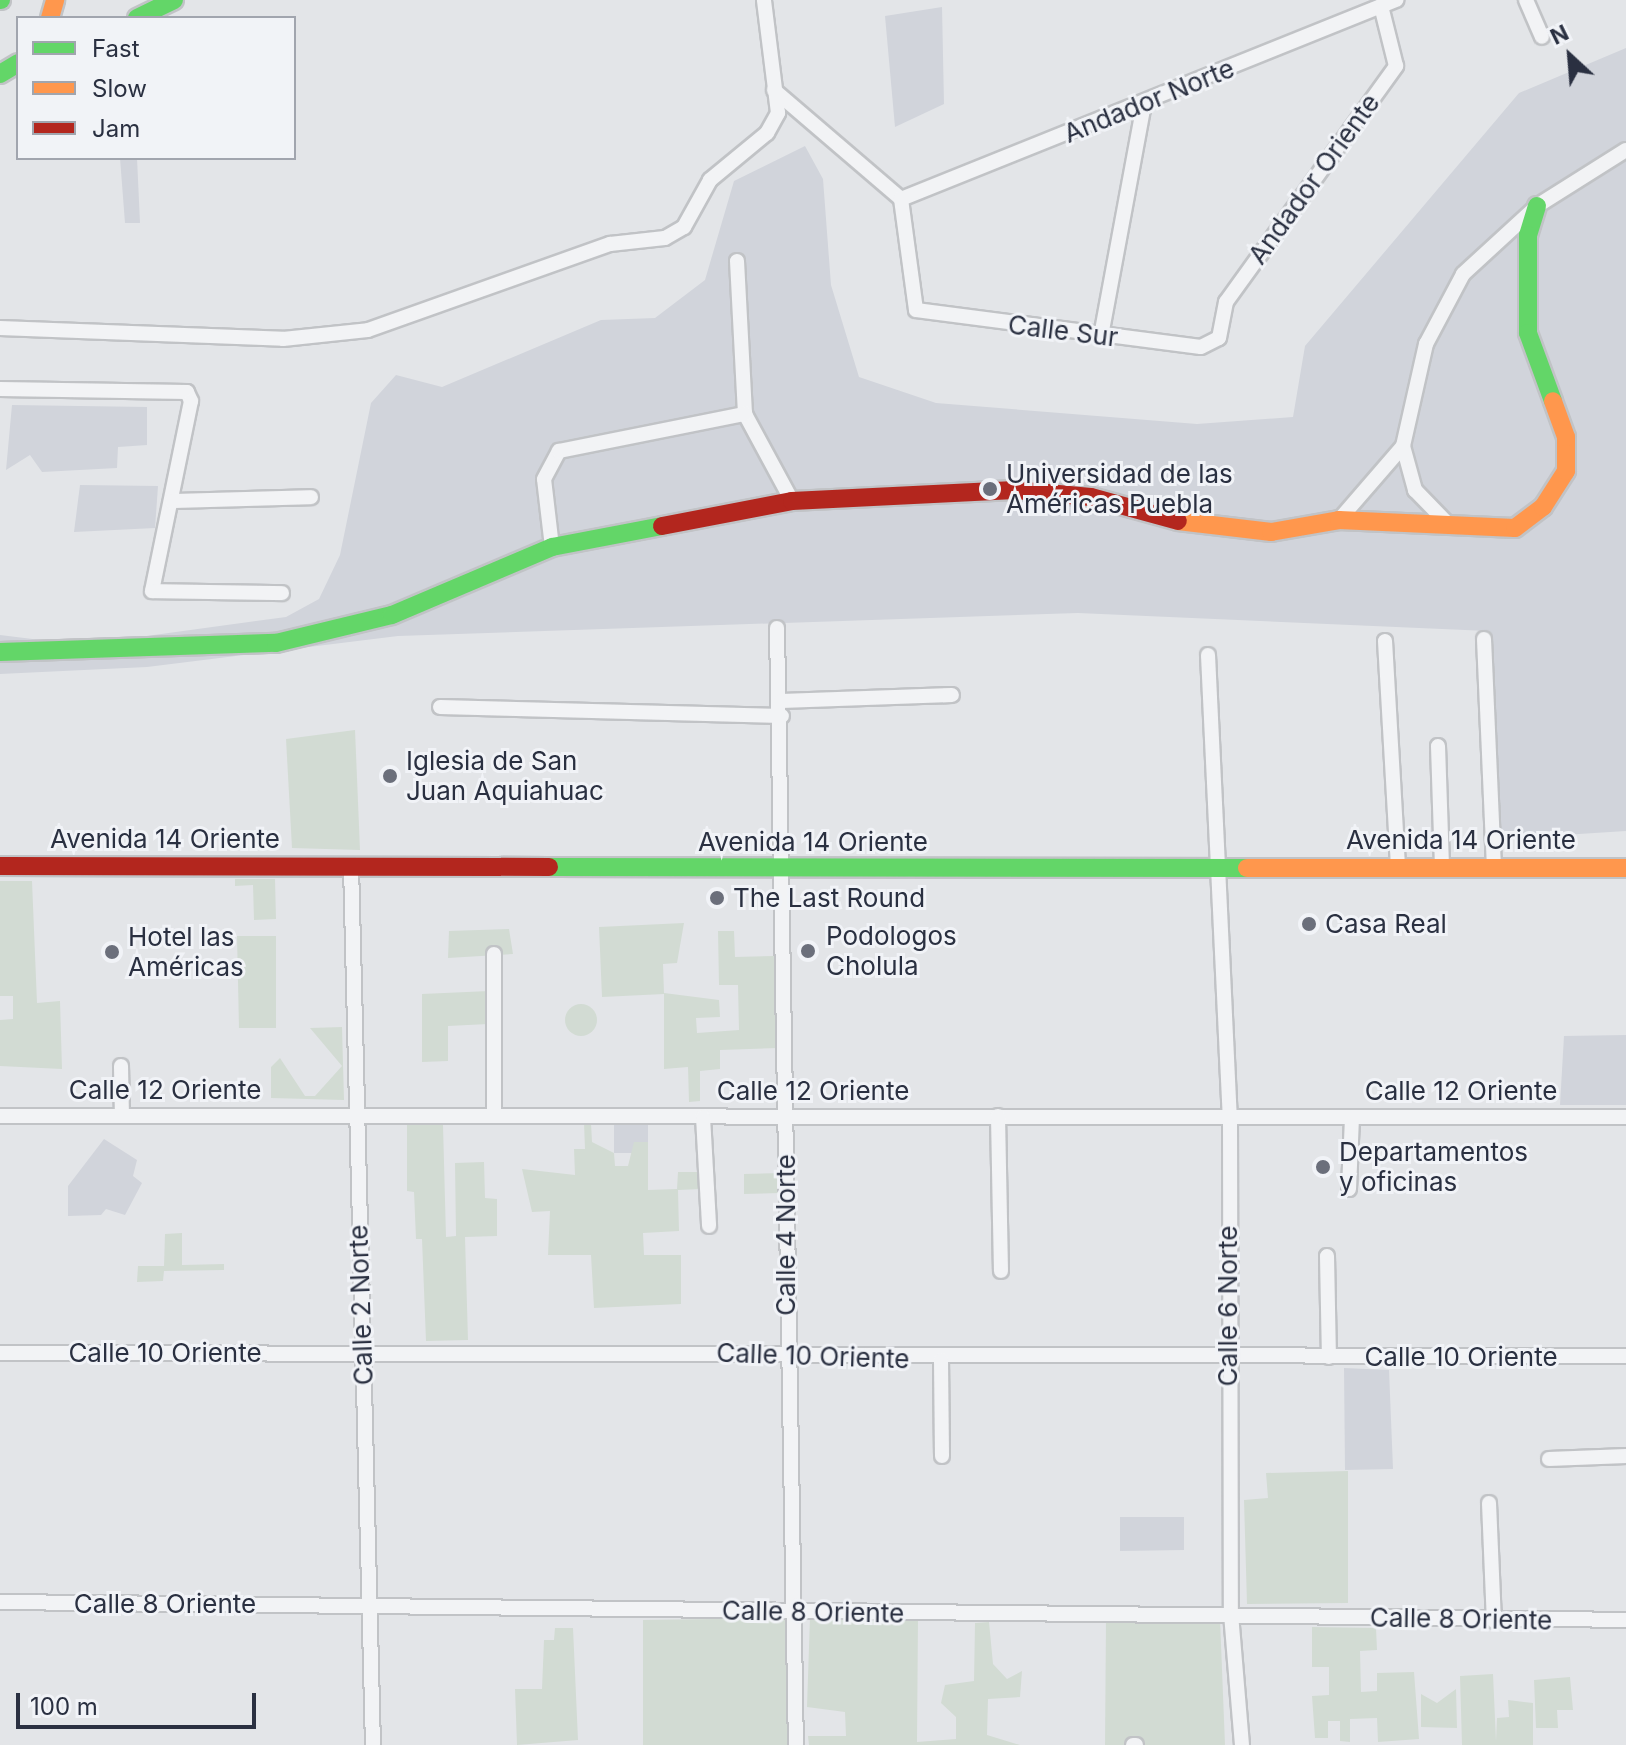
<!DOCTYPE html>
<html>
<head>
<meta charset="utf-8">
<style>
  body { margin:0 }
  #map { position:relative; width:1626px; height:1745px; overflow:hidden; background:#e3e5e8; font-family:Inter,sans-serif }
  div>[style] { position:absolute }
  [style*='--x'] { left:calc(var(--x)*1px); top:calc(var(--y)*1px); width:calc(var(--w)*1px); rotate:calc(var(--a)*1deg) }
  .built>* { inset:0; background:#d1d4db }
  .green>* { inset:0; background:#d2dbd3 }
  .round { border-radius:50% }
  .roads { filter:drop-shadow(2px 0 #c1c3c6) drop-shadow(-2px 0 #c1c3c6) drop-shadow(0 2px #c1c3c6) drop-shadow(0 -2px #c1c3c6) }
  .street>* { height:14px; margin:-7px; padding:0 7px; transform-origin:7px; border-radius:7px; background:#f2f3f5 }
  .fast>* { height:18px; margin:-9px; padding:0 9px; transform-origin:9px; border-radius:9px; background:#63d668 }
  .slow>* { height:18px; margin:-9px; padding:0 9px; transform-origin:9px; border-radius:9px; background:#ff974d }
  .jam>* { height:18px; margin:-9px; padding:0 9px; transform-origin:9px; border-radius:9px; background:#b3261e }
  .dots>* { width:22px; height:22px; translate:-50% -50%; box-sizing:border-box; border:4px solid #f1f3f7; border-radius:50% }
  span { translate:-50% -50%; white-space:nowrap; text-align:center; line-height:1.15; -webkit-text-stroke:6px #f1f3f7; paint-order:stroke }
  .street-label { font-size:26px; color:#2a3041 }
  .poi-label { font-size:26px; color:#2a3041 }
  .left { translate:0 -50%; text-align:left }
  .legend { position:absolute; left:16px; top:16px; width:280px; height:144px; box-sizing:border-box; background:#f1f3f7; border:2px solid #a1a5ae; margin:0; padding:10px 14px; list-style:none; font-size:24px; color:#2a3041 }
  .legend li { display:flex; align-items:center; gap:16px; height:40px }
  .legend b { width:40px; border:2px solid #a1a5ae }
  .north { position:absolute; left:1530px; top:16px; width:80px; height:80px; -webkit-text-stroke:6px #f1f3f7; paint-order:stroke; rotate:334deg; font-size:22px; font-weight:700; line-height:32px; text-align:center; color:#2a3041 }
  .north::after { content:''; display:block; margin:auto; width:28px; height:36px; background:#2a3041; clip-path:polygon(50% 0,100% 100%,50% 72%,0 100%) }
  .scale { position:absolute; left:16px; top:1693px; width:240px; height:36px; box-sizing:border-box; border:4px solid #2a3041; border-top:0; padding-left:10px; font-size:24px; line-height:28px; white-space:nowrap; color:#2a3041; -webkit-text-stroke:6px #f1f3f7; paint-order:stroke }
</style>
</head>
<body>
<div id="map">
  <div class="built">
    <i style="clip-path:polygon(942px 7px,944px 104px,895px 127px,885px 16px)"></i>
    <i style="clip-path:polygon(1626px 48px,1626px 831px,1498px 839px,1488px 631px,1078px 613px,398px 636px,147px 667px,0 674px,0 635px,81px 645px,286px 617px,319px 599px,340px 555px,371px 403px,396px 375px,442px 387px,601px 320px,655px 318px,705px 280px,734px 181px,805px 146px,823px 179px,831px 285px,859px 377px,936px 403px,1197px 424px,1293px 417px,1305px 346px,1519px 93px)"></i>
    <i style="clip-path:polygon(120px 158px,137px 158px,140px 223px,125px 223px)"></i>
    <i style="clip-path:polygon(12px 405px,147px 407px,147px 445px,118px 447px,117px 468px,42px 472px,30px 455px,6px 470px)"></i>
    <i style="clip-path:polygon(80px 485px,158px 486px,155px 528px,74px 532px)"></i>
    <i style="clip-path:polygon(1626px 1035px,1626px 1105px,1560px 1105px,1564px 1036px)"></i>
    <i style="clip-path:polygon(614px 1122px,648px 1122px,648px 1142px,634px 1142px,634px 1153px,614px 1153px)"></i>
    <i style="clip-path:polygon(104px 1139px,137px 1160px,133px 1176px,142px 1183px,125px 1215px,106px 1209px,101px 1215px,68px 1216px,68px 1186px)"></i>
    <i style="clip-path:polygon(1344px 1368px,1389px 1370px,1393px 1469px,1345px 1470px)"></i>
    <i style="clip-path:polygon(1120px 1517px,1184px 1517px,1184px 1550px,1120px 1551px)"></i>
  </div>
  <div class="green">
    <i style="clip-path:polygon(355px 730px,360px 850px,292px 848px,286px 739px)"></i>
    <i style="clip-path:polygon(235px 879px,275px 879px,276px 919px,254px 920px,253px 885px,235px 886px)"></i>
    <i style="clip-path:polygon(0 881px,32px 881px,37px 1003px,60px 1001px,62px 1069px,0 1066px,0 1020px,13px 1019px,13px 996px,0 996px)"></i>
    <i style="clip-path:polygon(684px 923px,677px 963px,663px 964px,664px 993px,719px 1000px,720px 1017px,696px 1018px,697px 1033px,739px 1030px,738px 985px,719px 985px,718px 931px,734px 931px,735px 957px,774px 956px,777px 1048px,720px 1050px,720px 1069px,700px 1071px,700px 1101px,689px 1102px,688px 1067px,664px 1069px,664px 994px,602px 997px,599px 927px)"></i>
    <i style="clip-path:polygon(509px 929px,513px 954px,448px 958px,449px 931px)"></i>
    <i style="clip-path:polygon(237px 936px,276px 936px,276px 1028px,239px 1028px)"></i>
    <i style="clip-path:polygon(489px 991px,488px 1024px,448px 1026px,448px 1061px,422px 1062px,422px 994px)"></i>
    <i class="round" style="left:565px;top:1004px;width:32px;height:32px"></i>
    <i style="clip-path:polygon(342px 1027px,344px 1100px,271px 1098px,271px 1067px,280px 1058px,305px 1096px,315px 1096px,342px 1066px,310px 1028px)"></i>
    <i style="clip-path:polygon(584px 1123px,591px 1123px,592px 1142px,614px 1153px,615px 1166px,628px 1166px,634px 1142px,648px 1142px,648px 1190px,677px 1189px,678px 1172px,701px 1172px,701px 1189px,678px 1190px,679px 1231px,643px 1233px,644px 1255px,681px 1255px,681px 1304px,594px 1308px,591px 1255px,548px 1255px,550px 1211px,532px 1212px,522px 1169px,575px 1175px,574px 1149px,585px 1149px)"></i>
    <i style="clip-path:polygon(407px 1125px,443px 1125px,446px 1237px,456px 1236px,455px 1163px,484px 1162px,485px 1198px,497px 1199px,497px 1236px,465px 1237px,468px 1340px,426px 1341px,422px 1239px,416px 1239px,414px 1192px,407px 1191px)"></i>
    <i style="clip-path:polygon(780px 1173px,780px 1193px,744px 1194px,744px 1174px)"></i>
    <i style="clip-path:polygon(182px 1233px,182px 1265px,224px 1264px,224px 1270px,164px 1271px,163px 1281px,137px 1282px,138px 1266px,164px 1266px,165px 1234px)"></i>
    <i style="clip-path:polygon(1348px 1471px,1348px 1603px,1247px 1604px,1244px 1500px,1268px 1498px,1266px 1473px)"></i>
    <i style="clip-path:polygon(810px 1617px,918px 1619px,917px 1742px,956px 1739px,956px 1717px,941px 1703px,945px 1685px,974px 1681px,975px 1623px,989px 1622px,993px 1664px,1007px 1679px,1022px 1671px,1020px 1697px,988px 1699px,987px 1735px,1020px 1745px,809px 1745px,808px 1736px,846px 1736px,845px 1712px,807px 1707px)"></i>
    <i style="clip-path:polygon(786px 1618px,788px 1745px,643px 1745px,643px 1620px)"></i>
    <i style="clip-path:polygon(1220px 1619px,1225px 1745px,1105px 1745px,1106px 1620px)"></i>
    <i style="clip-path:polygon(1312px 1627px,1376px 1628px,1377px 1650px,1360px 1651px,1361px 1692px,1377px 1691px,1377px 1673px,1414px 1672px,1419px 1739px,1378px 1742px,1377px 1718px,1350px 1719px,1350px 1742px,1340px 1741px,1340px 1721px,1328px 1721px,1328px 1738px,1315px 1738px,1312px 1696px,1329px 1695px,1329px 1667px,1312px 1667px)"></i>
    <i style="clip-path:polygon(555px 1628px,573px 1628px,578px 1740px,517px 1745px,515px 1689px,542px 1689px,544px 1640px,554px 1640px)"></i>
    <i style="clip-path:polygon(1493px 1674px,1496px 1741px,1497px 1718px,1509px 1717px,1508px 1700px,1533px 1703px,1533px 1745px,1462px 1745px,1460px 1676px)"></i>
    <i style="clip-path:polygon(1570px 1677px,1573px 1710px,1557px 1710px,1558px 1728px,1536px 1728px,1534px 1680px)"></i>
    <i style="clip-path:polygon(1456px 1689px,1457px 1728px,1421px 1727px,1421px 1694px,1437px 1703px)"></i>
  </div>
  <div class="roads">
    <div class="street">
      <i style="--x:1526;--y:0;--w:40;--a:66.6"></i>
      <i style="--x:774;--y:90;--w:167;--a:40.6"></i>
      <i style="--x:901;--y:199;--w:112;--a:82.3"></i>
      <i style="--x:916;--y:310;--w:287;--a:7.4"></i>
      <i style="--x:1201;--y:347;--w:20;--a:-27"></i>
      <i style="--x:1219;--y:338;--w:37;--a:-79"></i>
      <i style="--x:1226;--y:302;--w:291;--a:-54.2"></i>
      <i style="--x:1396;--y:66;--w:62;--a:-104"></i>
      <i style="--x:901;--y:199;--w:534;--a:-21.9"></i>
      <i style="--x:737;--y:261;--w:153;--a:87"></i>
      <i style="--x:745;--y:414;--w:99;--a:61.6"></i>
      <i style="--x:0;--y:328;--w:283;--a:2.2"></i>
      <i style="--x:283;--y:339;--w:85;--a:-6"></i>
      <i style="--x:368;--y:330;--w:257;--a:-19.6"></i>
      <i style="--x:610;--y:244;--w:55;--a:-6.2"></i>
      <i style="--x:665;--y:238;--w:22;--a:-30"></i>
      <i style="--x:684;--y:227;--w:54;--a:-61"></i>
      <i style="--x:710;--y:180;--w:74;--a:-39.5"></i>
      <i style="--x:767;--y:133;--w:23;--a:-61"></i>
      <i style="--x:778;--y:113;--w:114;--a:-97.1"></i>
      <i style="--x:1101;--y:336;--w:235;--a:-79.5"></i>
      <i style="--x:0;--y:389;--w:187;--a:0.9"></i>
      <i style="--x:187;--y:392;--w:10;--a:66"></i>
      <i style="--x:191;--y:401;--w:194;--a:101.6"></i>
      <i style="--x:152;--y:591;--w:130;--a:0.9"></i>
      <i style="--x:1403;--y:446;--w:46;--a:74.7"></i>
      <i style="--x:1415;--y:490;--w:49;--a:45.8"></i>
      <i style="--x:172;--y:501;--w:139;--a:-1.6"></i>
      <i style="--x:1339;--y:520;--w:98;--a:-49.1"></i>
      <i style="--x:1403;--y:446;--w:105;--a:-77.3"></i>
      <i style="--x:1426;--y:344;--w:79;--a:-62.1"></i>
      <i style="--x:1463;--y:274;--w:100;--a:-42.6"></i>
      <i style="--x:1537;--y:206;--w:105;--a:-32.2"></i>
      <i style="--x:552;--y:547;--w:68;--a:-96.7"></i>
      <i style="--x:544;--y:479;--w:32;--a:-62"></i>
      <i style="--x:559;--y:451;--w:190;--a:-11.3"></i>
      <i style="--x:777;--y:628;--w:1117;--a:89.03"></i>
      <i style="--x:1484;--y:639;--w:225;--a:87.5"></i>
      <i style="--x:1385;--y:641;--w:223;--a:86.7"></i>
      <i style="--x:1208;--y:655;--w:463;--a:87.3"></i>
      <i style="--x:1230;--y:1117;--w:497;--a:89.9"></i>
      <i style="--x:1231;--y:1614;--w:131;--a:85.2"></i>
      <i style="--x:781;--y:701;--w:171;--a:-2"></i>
      <i style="--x:440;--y:707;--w:342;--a:1.5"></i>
      <i style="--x:1438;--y:746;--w:119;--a:88.1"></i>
      <i style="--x:351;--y:865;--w:880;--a:88.57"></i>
      <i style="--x:494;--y:954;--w:162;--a:90"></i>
      <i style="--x:121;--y:1066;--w:50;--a:88.9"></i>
      <i style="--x:0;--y:1116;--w:1626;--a:0.04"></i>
      <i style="--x:998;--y:1116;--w:155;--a:88.9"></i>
      <i style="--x:703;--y:1117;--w:109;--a:86.8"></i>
      <i style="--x:1349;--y:1189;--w:72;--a:-87.6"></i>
      <i style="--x:1327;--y:1256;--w:101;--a:88.9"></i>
      <i style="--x:0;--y:1353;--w:1626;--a:0.11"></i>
      <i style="--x:941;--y:1360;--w:96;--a:89.4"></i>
      <i style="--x:1549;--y:1459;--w:77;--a:-2.2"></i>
      <i style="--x:1489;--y:1503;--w:118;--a:87.6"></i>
      <i style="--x:0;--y:1602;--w:1626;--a:0.63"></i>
      <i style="--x:1133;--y:1745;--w:3;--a:0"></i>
    </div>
    <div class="fast">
      <i style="--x:0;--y:0;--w:1;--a:0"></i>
      <i style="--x:137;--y:18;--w:41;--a:-25.9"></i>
      <i style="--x:0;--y:74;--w:21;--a:-31"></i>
      <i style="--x:1537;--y:206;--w:30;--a:107"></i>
      <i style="--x:1528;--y:235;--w:98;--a:90"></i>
      <i style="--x:1528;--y:333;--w:72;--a:69.8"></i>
      <i style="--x:0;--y:652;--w:276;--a:-1.9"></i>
      <i style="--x:276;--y:643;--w:119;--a:-13.6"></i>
      <i style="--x:392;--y:615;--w:174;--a:-23"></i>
      <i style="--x:552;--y:547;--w:112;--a:-10.8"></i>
      <i style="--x:549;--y:867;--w:698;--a:0.08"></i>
    </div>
    <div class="slow">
      <i style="--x:50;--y:18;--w:19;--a:-74"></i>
      <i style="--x:1178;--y:521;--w:94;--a:6.7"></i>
      <i style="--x:1271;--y:532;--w:69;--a:-10"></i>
      <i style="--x:1339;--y:520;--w:176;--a:2.6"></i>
      <i style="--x:1515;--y:528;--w:35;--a:-37"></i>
      <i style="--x:1543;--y:507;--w:43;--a:-57.4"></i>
      <i style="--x:1566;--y:471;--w:34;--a:-90"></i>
      <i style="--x:1566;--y:437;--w:38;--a:-110"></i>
      <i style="--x:1247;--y:868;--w:379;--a:0"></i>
    </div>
    <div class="jam">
      <i style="--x:662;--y:526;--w:132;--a:-10.9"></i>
      <i style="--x:792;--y:501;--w:223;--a:-2.8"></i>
      <i style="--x:1015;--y:490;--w:76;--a:5.3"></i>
      <i style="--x:1091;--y:497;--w:90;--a:15.4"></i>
      <i style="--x:0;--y:866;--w:549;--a:0.1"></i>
    </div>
  </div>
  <div class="dots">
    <i style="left:990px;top:489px;background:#6b6f7b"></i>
    <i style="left:390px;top:776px;background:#6b6f7b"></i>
    <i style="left:717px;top:898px;background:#6b6f7b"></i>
    <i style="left:1309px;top:924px;background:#6b6f7b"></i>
    <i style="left:808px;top:951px;background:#6b6f7b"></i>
    <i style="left:112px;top:952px;background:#6b6f7b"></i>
    <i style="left:1323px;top:1167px;background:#6b6f7b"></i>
  </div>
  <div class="street-label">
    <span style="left:1149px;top:101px;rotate:-22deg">Andador Norte</span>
    <span style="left:1314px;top:179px;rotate:-54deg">Andador Oriente</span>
    <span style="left:1063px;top:331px;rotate:7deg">Calle Sur</span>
    <span style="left:165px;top:839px">Avenida 14 Oriente</span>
    <span style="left:1461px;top:840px">Avenida 14 Oriente</span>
    <span style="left:813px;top:842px">Avenida 14 Oriente</span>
    <span style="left:165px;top:1090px">Calle 12 Oriente</span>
    <span style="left:813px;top:1091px">Calle 12 Oriente</span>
    <span style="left:1461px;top:1091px">Calle 12 Oriente</span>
    <span style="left:786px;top:1235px;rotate:-90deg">Calle 4 Norte</span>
    <span style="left:361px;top:1305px;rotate:-92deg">Calle 2 Norte</span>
    <span style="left:1228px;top:1306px;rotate:-90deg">Calle 6 Norte</span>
    <span style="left:165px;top:1353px">Calle 10 Oriente</span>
    <span style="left:813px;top:1356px;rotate:2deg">Calle 10 Oriente</span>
    <span style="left:1461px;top:1357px">Calle 10 Oriente</span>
    <span style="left:165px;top:1604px">Calle 8 Oriente</span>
    <span style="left:813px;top:1612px;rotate:1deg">Calle 8 Oriente</span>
    <span style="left:1461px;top:1619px;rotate:1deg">Calle 8 Oriente</span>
  </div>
  <div class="poi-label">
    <span class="left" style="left:1006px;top:489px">Universidad de las<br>Américas Puebla</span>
    <span class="left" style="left:406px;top:776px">Iglesia de San<br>Juan Aquiahuac</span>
    <span class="left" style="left:733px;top:898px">The Last Round</span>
    <span class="left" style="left:1325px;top:924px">Casa Real</span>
    <span class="left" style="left:826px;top:951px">Podologos<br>Cholula</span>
    <span class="left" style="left:128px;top:952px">Hotel las<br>Américas</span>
    <span class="left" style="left:1339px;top:1167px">Departamentos<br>y oficinas</span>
  </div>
  <ul class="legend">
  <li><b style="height:10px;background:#63d668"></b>Fast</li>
  <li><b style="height:10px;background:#ff974d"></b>Slow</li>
  <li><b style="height:10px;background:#b3261e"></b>Jam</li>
  </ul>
  <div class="north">N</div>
  <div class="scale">100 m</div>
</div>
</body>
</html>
